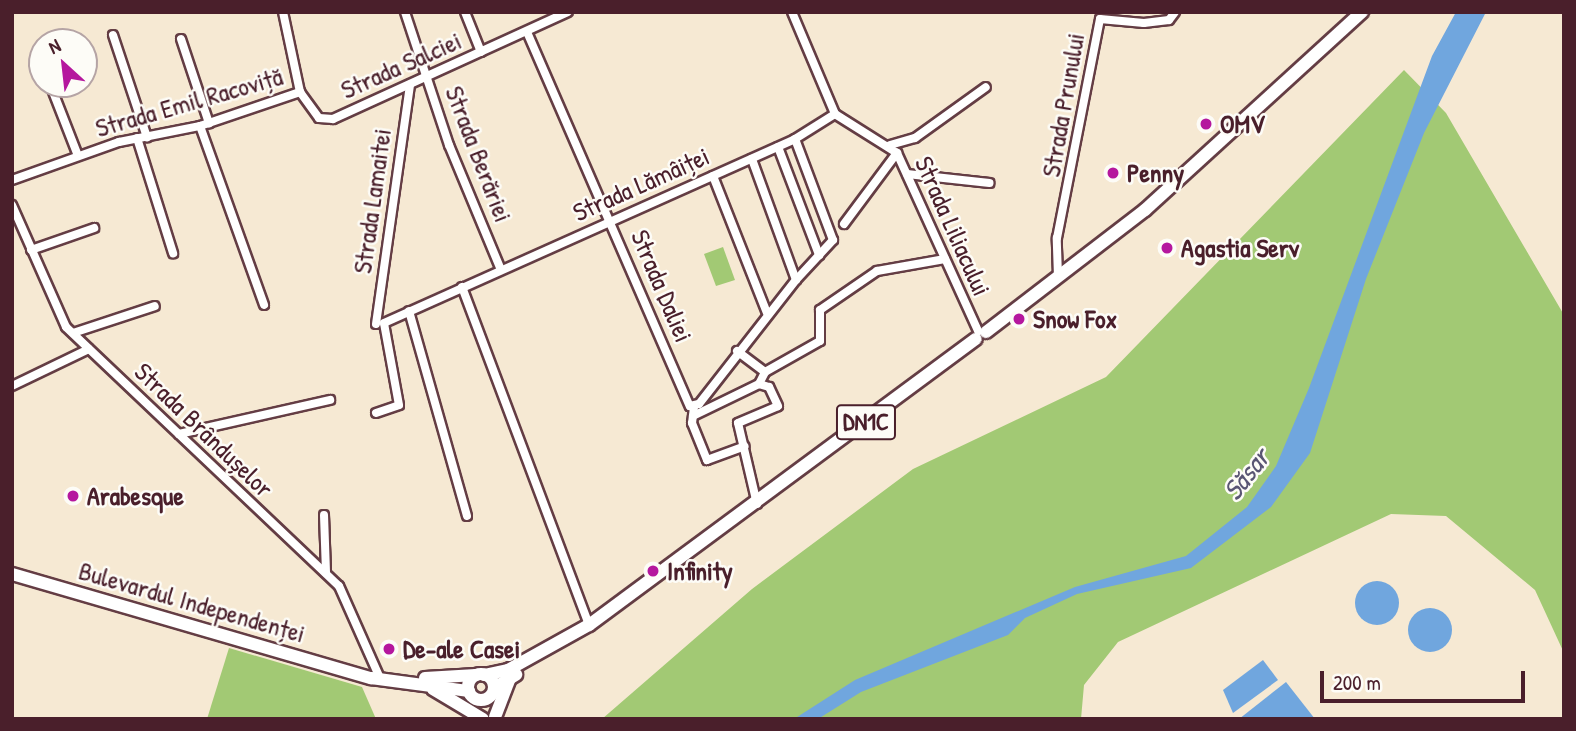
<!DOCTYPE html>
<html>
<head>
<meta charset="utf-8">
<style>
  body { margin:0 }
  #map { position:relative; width:1576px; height:731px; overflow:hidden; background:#f6e9d3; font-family:"Patrick Hand",sans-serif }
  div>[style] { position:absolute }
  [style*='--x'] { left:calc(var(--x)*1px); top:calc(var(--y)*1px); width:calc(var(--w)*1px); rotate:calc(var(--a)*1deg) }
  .green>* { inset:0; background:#a2c974 }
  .water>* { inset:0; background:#70a6de }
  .round { border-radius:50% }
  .roads { filter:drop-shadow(2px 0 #643d44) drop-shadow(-2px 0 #643d44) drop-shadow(0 2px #643d44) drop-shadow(0 -2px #643d44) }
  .minor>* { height:8px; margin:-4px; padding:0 4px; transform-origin:4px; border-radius:4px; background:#fff }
  .primary>* { height:12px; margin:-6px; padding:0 6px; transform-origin:6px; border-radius:6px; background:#fff }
  .trunk>* { height:12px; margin:-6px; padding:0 6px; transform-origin:6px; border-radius:6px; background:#fff }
  .trunk>.ring { margin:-6px; padding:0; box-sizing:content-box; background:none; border:12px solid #fff; border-radius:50% }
  .dots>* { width:19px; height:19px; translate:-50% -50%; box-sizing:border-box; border:4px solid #fdfcf7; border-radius:50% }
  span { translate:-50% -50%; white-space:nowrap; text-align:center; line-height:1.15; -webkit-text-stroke:5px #fdfcf7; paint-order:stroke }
  .shield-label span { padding:2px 5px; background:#fdfcf7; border:2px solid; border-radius:5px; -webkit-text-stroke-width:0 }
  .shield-label { font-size:24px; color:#4a1f2b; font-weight:700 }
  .street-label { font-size:26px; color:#4a1f2b }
  .poi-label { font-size:26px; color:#4a1f2b; font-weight:700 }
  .left { translate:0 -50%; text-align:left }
  .water-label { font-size:28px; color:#595573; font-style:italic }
  .frame { position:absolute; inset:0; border:14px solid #4a1f2b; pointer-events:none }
  .north { position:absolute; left:28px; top:28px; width:70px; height:70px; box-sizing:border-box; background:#fdfcf7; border:2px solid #b5a4a5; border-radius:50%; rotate:333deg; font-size:19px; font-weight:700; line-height:28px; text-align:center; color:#4a1f2b }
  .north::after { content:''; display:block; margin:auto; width:24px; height:32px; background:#b5179e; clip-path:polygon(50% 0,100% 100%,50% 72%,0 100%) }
  .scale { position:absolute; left:1320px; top:671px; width:205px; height:32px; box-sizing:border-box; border:4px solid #4a1f2b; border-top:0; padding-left:9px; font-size:21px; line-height:24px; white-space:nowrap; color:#4a1f2b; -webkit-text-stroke:5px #fdfcf7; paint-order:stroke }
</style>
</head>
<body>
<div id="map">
  <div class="green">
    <i style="clip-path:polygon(1404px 70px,1446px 113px,1564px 315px,1564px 653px,1535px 590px,1446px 516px,1391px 514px,1118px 642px,1084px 685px,1081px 719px,602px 719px,752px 589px,913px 469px,1106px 377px)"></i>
    <i style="clip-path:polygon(723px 247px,735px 280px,716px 286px,704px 254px)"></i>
    <i style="clip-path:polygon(229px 648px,362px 687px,376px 719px,207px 719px)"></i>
  </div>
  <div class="water">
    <i style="clip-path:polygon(1456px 12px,1486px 12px,1424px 133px,1366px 279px,1310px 453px,1271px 507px,1191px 568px,1077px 594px,1025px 618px,1008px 635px,861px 692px,818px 719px,794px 719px,855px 680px,1075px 587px,1186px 556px,1247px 507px,1276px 466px,1309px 388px,1432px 56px)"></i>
    <i class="round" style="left:1355px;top:581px;width:44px;height:44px"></i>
    <i class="round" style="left:1408px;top:608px;width:44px;height:44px"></i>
    <i style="clip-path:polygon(1263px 660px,1278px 680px,1233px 713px,1223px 690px)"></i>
    <i style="clip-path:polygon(1286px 682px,1315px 719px,1239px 719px)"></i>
  </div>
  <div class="roads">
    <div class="minor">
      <i style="--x:405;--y:12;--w:140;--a:71.7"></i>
      <i style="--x:449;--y:145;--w:135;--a:67.4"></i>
      <i style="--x:465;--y:12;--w:43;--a:68.2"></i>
      <i style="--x:792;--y:12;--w:111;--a:67.1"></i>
      <i style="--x:835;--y:114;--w:73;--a:32.2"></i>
      <i style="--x:897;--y:153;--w:196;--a:65.5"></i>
      <i style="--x:527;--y:32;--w:408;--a:66.5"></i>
      <i style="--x:690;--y:406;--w:9;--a:-13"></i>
      <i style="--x:699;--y:404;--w:157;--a:-52"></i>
      <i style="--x:796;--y:280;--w:129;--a:-110"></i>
      <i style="--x:113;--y:35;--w:108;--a:71.6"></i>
      <i style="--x:181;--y:39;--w:89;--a:71.6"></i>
      <i style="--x:50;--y:84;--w:77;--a:68.7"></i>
      <i style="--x:300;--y:92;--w:32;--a:54"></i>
      <i style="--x:319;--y:118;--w:14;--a:4"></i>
      <i style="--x:333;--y:119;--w:258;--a:-24.5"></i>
      <i style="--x:200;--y:126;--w:190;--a:70.3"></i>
      <i style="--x:137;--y:138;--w:121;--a:72.6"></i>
      <i style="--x:795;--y:139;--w:108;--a:69.4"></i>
      <i style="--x:833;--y:240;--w:54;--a:132.8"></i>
      <i style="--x:890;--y:145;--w:26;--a:-16"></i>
      <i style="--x:915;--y:138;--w:87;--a:-35.7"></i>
      <i style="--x:778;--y:147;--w:116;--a:69.2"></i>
      <i style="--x:907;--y:174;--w:83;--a:6.2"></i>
      <i style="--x:713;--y:176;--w:147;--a:68.5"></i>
      <i style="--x:12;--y:180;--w:114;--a:-19.6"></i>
      <i style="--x:119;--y:142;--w:83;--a:-11.2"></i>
      <i style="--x:200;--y:126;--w:106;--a:-18.8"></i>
      <i style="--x:300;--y:92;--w:82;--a:-102"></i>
      <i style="--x:12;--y:205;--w:133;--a:66.1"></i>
      <i style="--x:66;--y:327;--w:376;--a:43.5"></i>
      <i style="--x:339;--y:586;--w:98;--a:66"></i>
      <i style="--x:844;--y:224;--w:89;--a:-53.3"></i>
      <i style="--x:31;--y:250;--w:67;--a:-19.2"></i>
      <i style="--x:1058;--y:276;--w:38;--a:-92"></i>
      <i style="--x:1057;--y:238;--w:223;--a:-78.9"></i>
      <i style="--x:1100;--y:19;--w:44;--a:5.2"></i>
      <i style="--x:1144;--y:23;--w:25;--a:-7"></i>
      <i style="--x:1169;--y:20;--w:10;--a:-53"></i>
      <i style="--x:462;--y:287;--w:361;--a:69.4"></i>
      <i style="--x:409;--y:311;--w:213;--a:74.2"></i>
      <i style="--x:376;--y:324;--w:242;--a:-81.9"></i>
      <i style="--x:73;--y:333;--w:86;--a:-18.2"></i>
      <i style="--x:737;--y:351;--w:35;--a:37"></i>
      <i style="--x:765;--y:372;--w:63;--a:-29.4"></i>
      <i style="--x:820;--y:341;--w:31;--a:-90"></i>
      <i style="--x:820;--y:310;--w:69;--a:-34.4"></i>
      <i style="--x:877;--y:271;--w:69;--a:-10"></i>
      <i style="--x:12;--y:386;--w:85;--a:-25.7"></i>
      <i style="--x:694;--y:407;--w:16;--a:97"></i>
      <i style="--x:692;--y:423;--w:40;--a:68"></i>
      <i style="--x:707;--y:460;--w:40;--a:-20.2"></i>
      <i style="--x:376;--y:413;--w:24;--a:-19"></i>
      <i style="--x:399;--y:405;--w:83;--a:-100.4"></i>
      <i style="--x:384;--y:323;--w:450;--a:-24.1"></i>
      <i style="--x:795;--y:139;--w:47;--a:-32"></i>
      <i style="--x:693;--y:416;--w:73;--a:-25.9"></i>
      <i style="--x:179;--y:434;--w:155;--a:-12.7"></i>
      <i style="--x:757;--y:504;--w:83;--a:-103.2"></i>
      <i style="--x:738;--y:423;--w:43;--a:-23"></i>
      <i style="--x:778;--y:406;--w:21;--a:-115"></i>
      <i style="--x:769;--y:387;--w:10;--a:-163"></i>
      <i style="--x:759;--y:384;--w:13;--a:-63"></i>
      <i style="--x:324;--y:515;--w:58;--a:88"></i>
    </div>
    <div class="primary">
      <i style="--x:986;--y:332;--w:200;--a:-37.5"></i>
      <i style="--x:1145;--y:210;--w:294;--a:-42.4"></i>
      <i style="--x:484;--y:675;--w:25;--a:-12"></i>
      <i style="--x:508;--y:670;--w:93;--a:-29.1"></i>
      <i style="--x:589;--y:625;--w:481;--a:-36.5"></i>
      <i style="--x:494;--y:688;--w:26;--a:-31"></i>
    </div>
    <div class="trunk">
      <i style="--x:12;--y:574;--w:374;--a:16.2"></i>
      <i style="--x:371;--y:678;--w:99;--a:7.6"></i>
      <i class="ring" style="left:468px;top:674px;width:14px;height:14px"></i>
      <i style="--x:425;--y:678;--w:51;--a:-3.4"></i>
      <i style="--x:433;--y:689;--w:58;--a:31"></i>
      <i style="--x:495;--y:717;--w:42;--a:-69"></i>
    </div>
  </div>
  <div class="dots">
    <i style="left:1206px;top:124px;background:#b5179e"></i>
    <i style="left:1113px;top:173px;background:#b5179e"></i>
    <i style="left:1167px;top:248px;background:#b5179e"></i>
    <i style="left:1019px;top:319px;background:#b5179e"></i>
    <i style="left:73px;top:496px;background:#b5179e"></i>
    <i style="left:653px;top:571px;background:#b5179e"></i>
    <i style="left:389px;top:649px;background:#b5179e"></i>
  </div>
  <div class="shield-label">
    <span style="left:866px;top:422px">DN1C</span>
  </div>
  <div class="street-label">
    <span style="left:401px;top:65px;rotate:-24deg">Strada Salciei</span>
    <span style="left:189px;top:102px;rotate:-16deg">Strada Emil Racoviță</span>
    <span style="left:1063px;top:105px;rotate:-80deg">Strada Prunului</span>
    <span style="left:479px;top:154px;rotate:69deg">Strada Berăriei</span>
    <span style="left:641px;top:184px;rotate:-24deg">Strada Lămâiței</span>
    <span style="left:372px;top:201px;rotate:-82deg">Strada Lamaitei</span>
    <span style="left:953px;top:226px;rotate:66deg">Strada Liliacului</span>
    <span style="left:662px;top:286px;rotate:67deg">Strada Daliei</span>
    <span style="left:204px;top:430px;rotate:44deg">Strada Brândușelor</span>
    <span style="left:192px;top:602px;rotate:16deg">Bulevardul Independenței</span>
  </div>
  <div class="poi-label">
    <span class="left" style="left:1220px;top:124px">OMV</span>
    <span class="left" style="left:1127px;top:173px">Penny</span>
    <span class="left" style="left:1181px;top:248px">Agastia Serv</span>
    <span class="left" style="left:1033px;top:319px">Snow Fox</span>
    <span class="left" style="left:87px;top:496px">Arabesque</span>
    <span class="left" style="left:667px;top:571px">Infinity</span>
    <span class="left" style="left:403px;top:649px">De-ale Casei</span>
  </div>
  <div class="water-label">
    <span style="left:1246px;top:474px;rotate:-52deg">Săsar</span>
  </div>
  <div class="frame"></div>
  <div class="north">N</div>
  <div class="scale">200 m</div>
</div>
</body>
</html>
